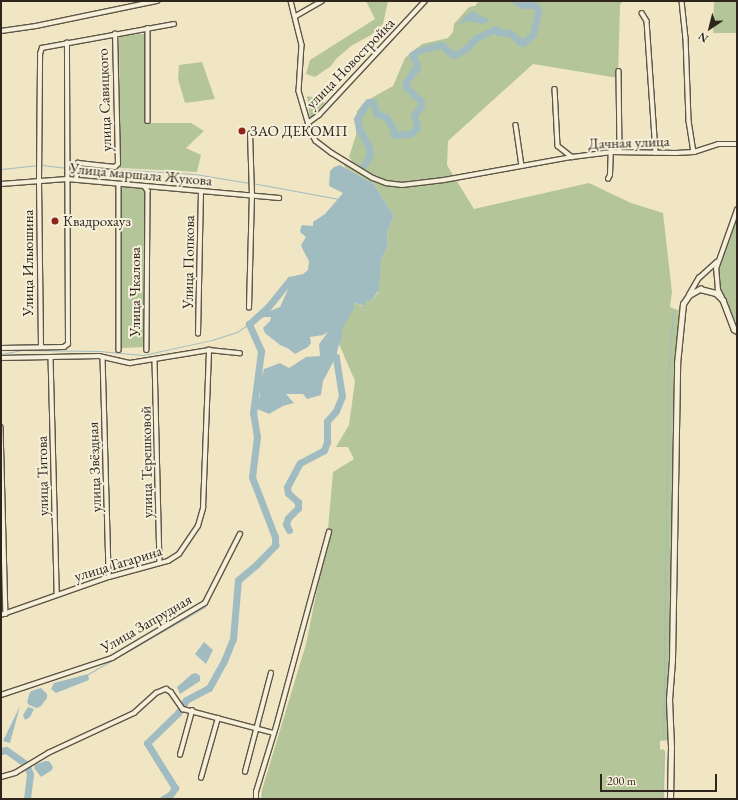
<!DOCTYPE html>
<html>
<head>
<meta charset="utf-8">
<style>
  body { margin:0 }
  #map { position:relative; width:738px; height:800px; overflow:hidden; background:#f1e6c4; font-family:"EB Garamond",serif }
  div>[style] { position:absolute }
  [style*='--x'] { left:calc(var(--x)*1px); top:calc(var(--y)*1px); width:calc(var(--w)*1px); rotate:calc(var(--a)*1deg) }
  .green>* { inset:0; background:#b4c699 }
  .water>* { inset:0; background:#a1bcc0 }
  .stream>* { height:1px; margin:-0.5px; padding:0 0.5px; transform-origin:0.5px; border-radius:0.5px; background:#a1bcc0 }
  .river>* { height:7px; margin:-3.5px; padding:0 3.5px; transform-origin:3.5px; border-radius:3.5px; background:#a1bcc0 }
  .roads { filter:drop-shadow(1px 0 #5f5547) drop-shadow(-1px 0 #5f5547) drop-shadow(0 1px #5f5547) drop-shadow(0 -1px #5f5547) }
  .street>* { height:3.5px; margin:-1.75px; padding:0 1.75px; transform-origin:1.75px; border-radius:1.75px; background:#f6efd9 }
  .secondary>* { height:4.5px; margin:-2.25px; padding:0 2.25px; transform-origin:2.25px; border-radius:2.25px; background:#f6efd9 }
  .dots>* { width:11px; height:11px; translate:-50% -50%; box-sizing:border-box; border:2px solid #f6efd9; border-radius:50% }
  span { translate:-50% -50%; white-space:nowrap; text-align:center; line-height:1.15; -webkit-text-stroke:4px #f6efd9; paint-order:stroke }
  .street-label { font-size:15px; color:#2e251d }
  .poi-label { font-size:15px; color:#2e251d }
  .left { translate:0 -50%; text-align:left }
  .frame { position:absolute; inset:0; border:2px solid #2e251d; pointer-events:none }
  .north { position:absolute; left:690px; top:8px; width:40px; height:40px; -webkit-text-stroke:3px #f6efd9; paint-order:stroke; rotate:215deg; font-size:11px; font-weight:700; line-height:16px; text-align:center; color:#2e251d }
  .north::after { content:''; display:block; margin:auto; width:14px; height:18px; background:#2e251d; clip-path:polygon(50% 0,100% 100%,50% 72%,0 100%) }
  .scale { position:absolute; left:600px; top:774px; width:117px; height:18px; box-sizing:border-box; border:2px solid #2e251d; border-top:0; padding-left:5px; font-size:12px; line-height:14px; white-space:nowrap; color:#2e251d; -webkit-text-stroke:3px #f6efd9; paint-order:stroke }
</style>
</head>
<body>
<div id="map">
  <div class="green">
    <i style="clip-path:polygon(366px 1px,388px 1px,383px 24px,371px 35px,351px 46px,336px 59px,331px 66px,315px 77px,306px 74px,310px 60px,375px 19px)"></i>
    <i style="clip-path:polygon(479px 1px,623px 1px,620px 5px,618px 78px,533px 64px,448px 141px,447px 165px,474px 209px,589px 183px,631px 203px,663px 213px,672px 292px,670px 307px,680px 311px,674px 366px,671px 647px,668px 681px,668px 740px,660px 741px,660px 750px,663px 749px,665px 752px,664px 799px,261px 799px,262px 790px,306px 644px,327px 540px,333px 472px,354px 459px,348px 447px,336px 447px,349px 425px,355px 381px,339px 344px,342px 338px,342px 329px,355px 303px,363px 306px,366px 302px,373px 299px,378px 293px,381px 260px,388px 246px,387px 233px,394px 216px,374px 184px,346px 168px,340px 160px,376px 181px,374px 175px,355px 165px,349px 157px,356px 135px,357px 111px,366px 101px,393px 86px,405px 58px,422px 44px,448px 38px,453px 32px,454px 24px,469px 7px,475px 6px)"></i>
    <i style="clip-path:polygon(714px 1px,737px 1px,737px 33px,713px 33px)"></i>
    <i style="clip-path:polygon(146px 34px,146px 123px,191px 123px,204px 131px,186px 148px,201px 155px,197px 172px,120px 168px,119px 35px)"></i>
    <i style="clip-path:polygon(202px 62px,215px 99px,185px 103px,178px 79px,179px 65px)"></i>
    <i style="clip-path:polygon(307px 96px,317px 98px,325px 103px,310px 118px)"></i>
    <i style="clip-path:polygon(123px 186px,143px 188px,147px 194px,144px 347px,122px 348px,121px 188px)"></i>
    <i style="clip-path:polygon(737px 218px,737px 324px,719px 288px,718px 273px,720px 264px)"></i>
  </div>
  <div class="water">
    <i style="clip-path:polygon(474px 11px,477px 14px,491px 21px,481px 24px,469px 21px,459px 24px,466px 15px)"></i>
    <i style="clip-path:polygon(340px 165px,374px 184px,394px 216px,387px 233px,388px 246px,381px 260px,379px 290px,373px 299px,366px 302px,365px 306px,355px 303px,354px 305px,354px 309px,342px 329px,342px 338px,338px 348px,336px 357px,323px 381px,321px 395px,307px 399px,303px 394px,286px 394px,294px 403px,283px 406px,269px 414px,255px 408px,260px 396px,260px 383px,264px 369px,280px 363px,289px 368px,306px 357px,320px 356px,319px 344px,328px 332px,323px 335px,310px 337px,311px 343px,308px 347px,295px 354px,289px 349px,280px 345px,265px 333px,263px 328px,270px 321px,271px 317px,264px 317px,249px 324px,262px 314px,280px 307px,290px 285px,308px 270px,309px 261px,303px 250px,301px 245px,306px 237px,300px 232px,301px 227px,302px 225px,313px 226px,313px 222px,325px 214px,343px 193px,329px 186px,330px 171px,334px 167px)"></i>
    <i style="clip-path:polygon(204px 642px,213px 650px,206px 664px,195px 654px)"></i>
    <i style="clip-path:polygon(196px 673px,200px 676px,200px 681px,180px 694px,177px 687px,192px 674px)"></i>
    <i style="clip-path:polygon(88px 674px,89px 680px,56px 693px,51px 689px,54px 683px)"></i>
    <i style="clip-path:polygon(41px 688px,47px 694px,47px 698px,41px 706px,37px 708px,29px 705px,27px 702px,29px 695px,31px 691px)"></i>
    <i style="clip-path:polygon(20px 706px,10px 743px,3px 741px)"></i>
    <i style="clip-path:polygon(28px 707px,34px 709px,30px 717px,25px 720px,23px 715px)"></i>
    <i style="clip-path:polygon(45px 761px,49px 761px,53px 767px,52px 770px,41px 777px,34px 768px,35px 765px)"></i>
  </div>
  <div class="stream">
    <i style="--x:42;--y:165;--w:23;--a:7"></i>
    <i style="--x:79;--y:167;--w:116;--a:3.5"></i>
    <i style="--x:195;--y:174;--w:55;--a:9.5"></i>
    <i style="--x:1;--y:169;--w:36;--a:-6"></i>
    <i style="--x:252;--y:183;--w:87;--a:10.5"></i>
    <i style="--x:1;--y:354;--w:20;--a:-11"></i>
    <i style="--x:21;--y:350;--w:78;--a:0.7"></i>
    <i style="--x:99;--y:351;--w:44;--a:5.2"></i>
    <i style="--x:143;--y:355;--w:71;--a:-12.3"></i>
    <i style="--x:212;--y:340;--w:26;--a:-18"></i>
    <i style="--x:237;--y:332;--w:14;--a:-34"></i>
    <i style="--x:88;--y:674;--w:135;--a:-29.8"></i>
    <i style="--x:663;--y:739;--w:366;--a:-89.2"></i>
    <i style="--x:668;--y:373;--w:62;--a:-85.4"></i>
    <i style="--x:662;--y:799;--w:48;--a:-87.6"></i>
  </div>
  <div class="river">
    <i style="--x:363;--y:166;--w:9;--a:-54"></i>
    <i style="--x:368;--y:159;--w:7;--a:-74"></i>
    <i style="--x:370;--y:152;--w:7;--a:-106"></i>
    <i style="--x:368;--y:145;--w:18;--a:-119"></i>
    <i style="--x:359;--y:129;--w:10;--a:-101"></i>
    <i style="--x:357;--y:119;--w:14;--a:-60"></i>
    <i style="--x:364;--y:107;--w:6;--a:-51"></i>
    <i style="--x:368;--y:102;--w:5;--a:0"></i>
    <i style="--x:373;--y:102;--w:13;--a:72"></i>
    <i style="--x:377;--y:114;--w:9;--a:18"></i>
    <i style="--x:386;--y:117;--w:13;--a:58"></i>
    <i style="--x:393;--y:128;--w:7;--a:82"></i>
    <i style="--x:394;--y:135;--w:15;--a:-4"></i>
    <i style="--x:409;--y:134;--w:4;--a:-27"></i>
    <i style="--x:413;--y:132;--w:6;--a:-51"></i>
    <i style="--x:417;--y:127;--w:12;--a:-104"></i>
    <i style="--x:414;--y:115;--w:11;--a:-52"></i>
    <i style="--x:421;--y:106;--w:5;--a:-90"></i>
    <i style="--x:421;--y:101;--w:21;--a:-137"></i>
    <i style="--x:406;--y:87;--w:5;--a:-90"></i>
    <i style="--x:406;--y:82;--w:19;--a:-54"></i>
    <i style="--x:417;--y:67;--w:5;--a:-101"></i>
    <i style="--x:416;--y:62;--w:8;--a:-120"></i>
    <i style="--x:412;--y:55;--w:7;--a:-34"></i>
    <i style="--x:418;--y:51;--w:22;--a:-16"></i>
    <i style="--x:439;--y:45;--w:4;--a:14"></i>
    <i style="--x:443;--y:46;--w:10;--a:45"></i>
    <i style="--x:450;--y:53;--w:5;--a:22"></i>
    <i style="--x:455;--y:55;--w:12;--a:-31"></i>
    <i style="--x:465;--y:49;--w:16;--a:-45"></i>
    <i style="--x:476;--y:38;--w:21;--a:-25"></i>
    <i style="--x:495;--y:29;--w:5;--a:37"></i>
    <i style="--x:499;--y:32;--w:11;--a:5"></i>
    <i style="--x:510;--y:33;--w:13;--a:42"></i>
    <i style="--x:520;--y:42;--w:3;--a:18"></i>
    <i style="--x:523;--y:43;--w:13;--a:-39"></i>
    <i style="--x:533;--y:35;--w:25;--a:-78"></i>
    <i style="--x:538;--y:11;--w:5;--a:-112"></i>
    <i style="--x:536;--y:6;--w:3;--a:-162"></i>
    <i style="--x:533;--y:5;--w:11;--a:180"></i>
    <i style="--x:522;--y:5;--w:7;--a:-146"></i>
    <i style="--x:289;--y:530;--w:7;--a:-117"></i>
    <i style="--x:286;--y:524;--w:6;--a:-72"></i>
    <i style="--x:288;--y:518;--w:14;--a:-45"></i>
    <i style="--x:298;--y:508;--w:6;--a:-90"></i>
    <i style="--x:298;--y:502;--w:13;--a:-138"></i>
    <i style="--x:288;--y:493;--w:6;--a:-99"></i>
    <i style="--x:287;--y:487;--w:27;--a:-62"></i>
    <i style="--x:300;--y:463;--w:27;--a:-28"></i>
    <i style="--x:324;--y:450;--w:9;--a:-69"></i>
    <i style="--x:327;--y:442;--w:21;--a:-90"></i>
    <i style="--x:327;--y:421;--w:13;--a:-48"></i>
    <i style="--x:336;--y:411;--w:16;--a:-68"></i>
    <i style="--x:342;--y:396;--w:39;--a:-99"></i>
    <i style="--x:336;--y:357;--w:8;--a:-166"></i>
    <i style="--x:1;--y:751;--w:5;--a:-11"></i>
    <i style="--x:6;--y:750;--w:24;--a:35"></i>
    <i style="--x:26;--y:764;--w:11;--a:68"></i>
    <i style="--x:30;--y:774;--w:25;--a:97"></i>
    <i style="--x:163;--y:799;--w:8;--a:-30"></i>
    <i style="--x:170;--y:795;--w:9;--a:-54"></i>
    <i style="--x:175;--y:788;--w:53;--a:-121.9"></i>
    <i style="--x:147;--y:743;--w:43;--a:-44.1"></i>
    <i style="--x:178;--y:713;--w:15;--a:-58"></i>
    <i style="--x:186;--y:700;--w:26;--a:-28"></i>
    <i style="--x:209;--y:688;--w:31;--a:-61"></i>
    <i style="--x:224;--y:661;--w:24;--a:-68"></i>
    <i style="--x:233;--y:639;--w:59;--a:-85.2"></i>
    <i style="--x:238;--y:580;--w:23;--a:-40"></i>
    <i style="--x:256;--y:565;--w:28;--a:-46"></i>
    <i style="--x:275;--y:545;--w:8;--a:-90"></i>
    <i style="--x:275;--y:537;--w:64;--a:-111"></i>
    <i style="--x:252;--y:477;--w:40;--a:-82.9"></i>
    <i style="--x:257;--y:437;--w:24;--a:-99"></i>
    <i style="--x:253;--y:413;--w:63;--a:-82.6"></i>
    <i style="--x:261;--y:351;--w:30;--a:-114"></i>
    <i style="--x:249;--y:324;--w:25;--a:-42"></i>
    <i style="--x:268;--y:307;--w:35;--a:-51"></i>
    <i style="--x:290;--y:280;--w:17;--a:-13"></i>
  </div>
  <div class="roads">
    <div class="street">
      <i style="--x:291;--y:1;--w:45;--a:76"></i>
      <i style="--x:302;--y:45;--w:46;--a:93.7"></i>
      <i style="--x:299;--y:91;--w:43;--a:73.7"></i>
      <i style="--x:311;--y:132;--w:10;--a:61"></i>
      <i style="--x:316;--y:141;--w:20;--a:37"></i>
      <i style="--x:332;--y:153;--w:48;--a:31.4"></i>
      <i style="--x:373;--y:178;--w:14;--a:21"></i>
      <i style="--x:386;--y:183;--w:16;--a:7"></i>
      <i style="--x:402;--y:185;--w:42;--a:-6.8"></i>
      <i style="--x:444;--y:180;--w:130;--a:-10.2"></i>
      <i style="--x:572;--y:157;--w:40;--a:-7.1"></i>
      <i style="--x:612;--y:152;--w:64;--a:0.9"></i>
      <i style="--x:676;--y:153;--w:18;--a:-3"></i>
      <i style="--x:694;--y:152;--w:25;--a:-18"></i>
      <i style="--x:718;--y:144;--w:19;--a:0"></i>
      <i style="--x:682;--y:1;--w:37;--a:84"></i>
      <i style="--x:686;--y:38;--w:83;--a:87.9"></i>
      <i style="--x:689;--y:121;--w:31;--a:81"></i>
      <i style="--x:642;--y:13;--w:9;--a:58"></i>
      <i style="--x:647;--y:21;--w:132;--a:86.1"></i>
      <i style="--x:296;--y:16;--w:30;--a:-30"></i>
      <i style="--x:148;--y:28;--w:93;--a:90"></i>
      <i style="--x:1;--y:31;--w:35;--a:-8"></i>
      <i style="--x:36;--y:26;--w:124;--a:-11.7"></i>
      <i style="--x:619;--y:71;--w:81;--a:89.3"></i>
      <i style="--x:555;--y:89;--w:57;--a:87"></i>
      <i style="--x:558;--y:146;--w:18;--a:38"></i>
      <i style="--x:308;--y:123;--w:14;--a:-36"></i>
      <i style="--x:319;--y:115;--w:156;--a:-47.1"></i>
      <i style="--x:516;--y:125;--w:41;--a:81.7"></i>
      <i style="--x:608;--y:179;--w:4;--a:-63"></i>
      <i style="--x:610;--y:175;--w:23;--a:-88"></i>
      <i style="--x:76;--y:180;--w:17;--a:-83"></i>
      <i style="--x:78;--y:163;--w:37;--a:6"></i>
      <i style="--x:115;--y:167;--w:4;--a:-45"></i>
      <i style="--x:118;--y:164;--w:130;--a:-91.3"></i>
      <i style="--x:1;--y:184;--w:66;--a:-4.3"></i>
      <i style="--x:67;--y:179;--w:213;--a:5.1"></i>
      <i style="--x:119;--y:185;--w:165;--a:90"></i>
      <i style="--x:145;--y:187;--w:5;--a:53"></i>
      <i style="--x:148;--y:191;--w:159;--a:90.4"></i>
      <i style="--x:689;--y:295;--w:20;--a:-60"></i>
      <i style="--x:699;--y:278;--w:24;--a:-42"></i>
      <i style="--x:722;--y:298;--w:9;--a:-117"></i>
      <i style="--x:718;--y:290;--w:21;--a:-95"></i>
      <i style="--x:716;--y:269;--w:63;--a:-70.4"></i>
      <i style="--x:249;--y:308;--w:112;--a:-88.5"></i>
      <i style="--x:252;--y:196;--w:62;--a:-91.8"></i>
      <i style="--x:198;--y:334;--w:142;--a:-88.8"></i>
      <i style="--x:41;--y:346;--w:166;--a:-90.7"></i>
      <i style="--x:39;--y:180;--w:126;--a:-89.5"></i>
      <i style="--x:40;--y:54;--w:6;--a:-72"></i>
      <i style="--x:42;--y:48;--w:134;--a:-10.3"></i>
      <i style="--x:1;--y:348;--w:63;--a:-0.9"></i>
      <i style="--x:64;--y:347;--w:5;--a:-37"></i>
      <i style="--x:68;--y:344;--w:301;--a:-90.2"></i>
      <i style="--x:51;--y:357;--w:237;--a:88.5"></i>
      <i style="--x:103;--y:357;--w:220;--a:88.4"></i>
      <i style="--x:1;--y:358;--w:98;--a:-1.2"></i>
      <i style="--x:99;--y:356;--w:32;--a:13"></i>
      <i style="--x:130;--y:363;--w:80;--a:-9.3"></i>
      <i style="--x:209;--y:350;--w:31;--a:6"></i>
      <i style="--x:155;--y:360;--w:203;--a:88.6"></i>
      <i style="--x:1;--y:427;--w:187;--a:88.5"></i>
      <i style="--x:1;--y:615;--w:114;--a:-19.4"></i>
      <i style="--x:109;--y:577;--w:61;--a:-15.2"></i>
      <i style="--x:168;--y:561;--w:13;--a:-32"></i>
      <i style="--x:179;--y:554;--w:34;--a:-56"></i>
      <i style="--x:198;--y:526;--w:19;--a:-74"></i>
      <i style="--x:203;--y:508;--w:158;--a:-87.8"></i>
      <i style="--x:1;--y:695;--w:117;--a:-18.4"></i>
      <i style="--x:112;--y:658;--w:108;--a:-30.6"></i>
      <i style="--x:205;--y:603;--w:77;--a:-63.1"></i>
      <i style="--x:180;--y:755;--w:46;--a:-74.7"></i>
      <i style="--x:245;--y:772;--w:102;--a:-75.3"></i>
      <i style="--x:1;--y:777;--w:15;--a:-16"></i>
      <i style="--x:15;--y:773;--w:39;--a:-31"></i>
      <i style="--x:48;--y:753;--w:95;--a:-24.9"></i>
      <i style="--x:134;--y:713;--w:30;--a:-42"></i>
      <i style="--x:156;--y:693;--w:11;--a:-22"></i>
      <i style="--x:166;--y:689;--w:6;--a:31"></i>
      <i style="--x:171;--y:692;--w:21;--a:55"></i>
      <i style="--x:183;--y:709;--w:94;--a:14.8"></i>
      <i style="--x:201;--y:778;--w:62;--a:-74.2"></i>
      <i style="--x:256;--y:799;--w:7;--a:-90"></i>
      <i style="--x:256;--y:792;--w:68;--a:-72.9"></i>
      <i style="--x:276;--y:727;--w:202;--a:-74.8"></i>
    </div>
    <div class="secondary">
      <i style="--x:670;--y:799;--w:52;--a:-88.9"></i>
      <i style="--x:671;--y:747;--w:47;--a:-92.4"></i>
      <i style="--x:669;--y:700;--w:40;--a:-85.7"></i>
      <i style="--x:672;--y:660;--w:296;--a:-89"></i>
      <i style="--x:677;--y:364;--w:60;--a:-84.3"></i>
      <i style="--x:683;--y:304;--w:11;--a:-56"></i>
      <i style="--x:689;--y:295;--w:13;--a:-29"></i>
      <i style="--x:700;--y:289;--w:16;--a:14"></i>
      <i style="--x:716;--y:293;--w:10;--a:45"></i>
      <i style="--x:723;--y:300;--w:31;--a:69"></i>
      <i style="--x:734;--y:329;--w:4;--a:34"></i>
    </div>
  </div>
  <div class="dots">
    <i style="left:242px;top:131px;background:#8f2418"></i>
    <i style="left:55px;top:221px;background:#8f2418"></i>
  </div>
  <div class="street-label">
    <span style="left:350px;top:63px;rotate:-46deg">улица Новостройка</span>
    <span style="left:104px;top:100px;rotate:-92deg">улица Савицкого</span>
    <span style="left:629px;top:142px;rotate:-2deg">Дачная улица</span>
    <span style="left:141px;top:174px;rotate:5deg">Улица маршала Жукова</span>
    <span style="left:188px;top:262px;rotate:-89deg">Улица Попкова</span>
    <span style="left:28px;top:263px;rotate:-90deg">Улица Ильюшина</span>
    <span style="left:135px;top:292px;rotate:-90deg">Улица Чкалова</span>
    <span style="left:146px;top:462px;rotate:-91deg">улица Терешковой</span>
    <span style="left:94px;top:467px;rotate:-92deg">улица Звёздная</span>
    <span style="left:42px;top:476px;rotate:-91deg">улица Титова</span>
    <span style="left:118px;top:563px;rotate:-17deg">улица Гагарина</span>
    <span style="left:146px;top:623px;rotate:-30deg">Улица Запрудная</span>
  </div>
  <div class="poi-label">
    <span class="left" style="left:250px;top:131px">ЗАО ДЕКОМП</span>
    <span class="left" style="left:63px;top:221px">Квадрохауз</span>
  </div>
  <div class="frame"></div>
  <div class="north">N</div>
  <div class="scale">200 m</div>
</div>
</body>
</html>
